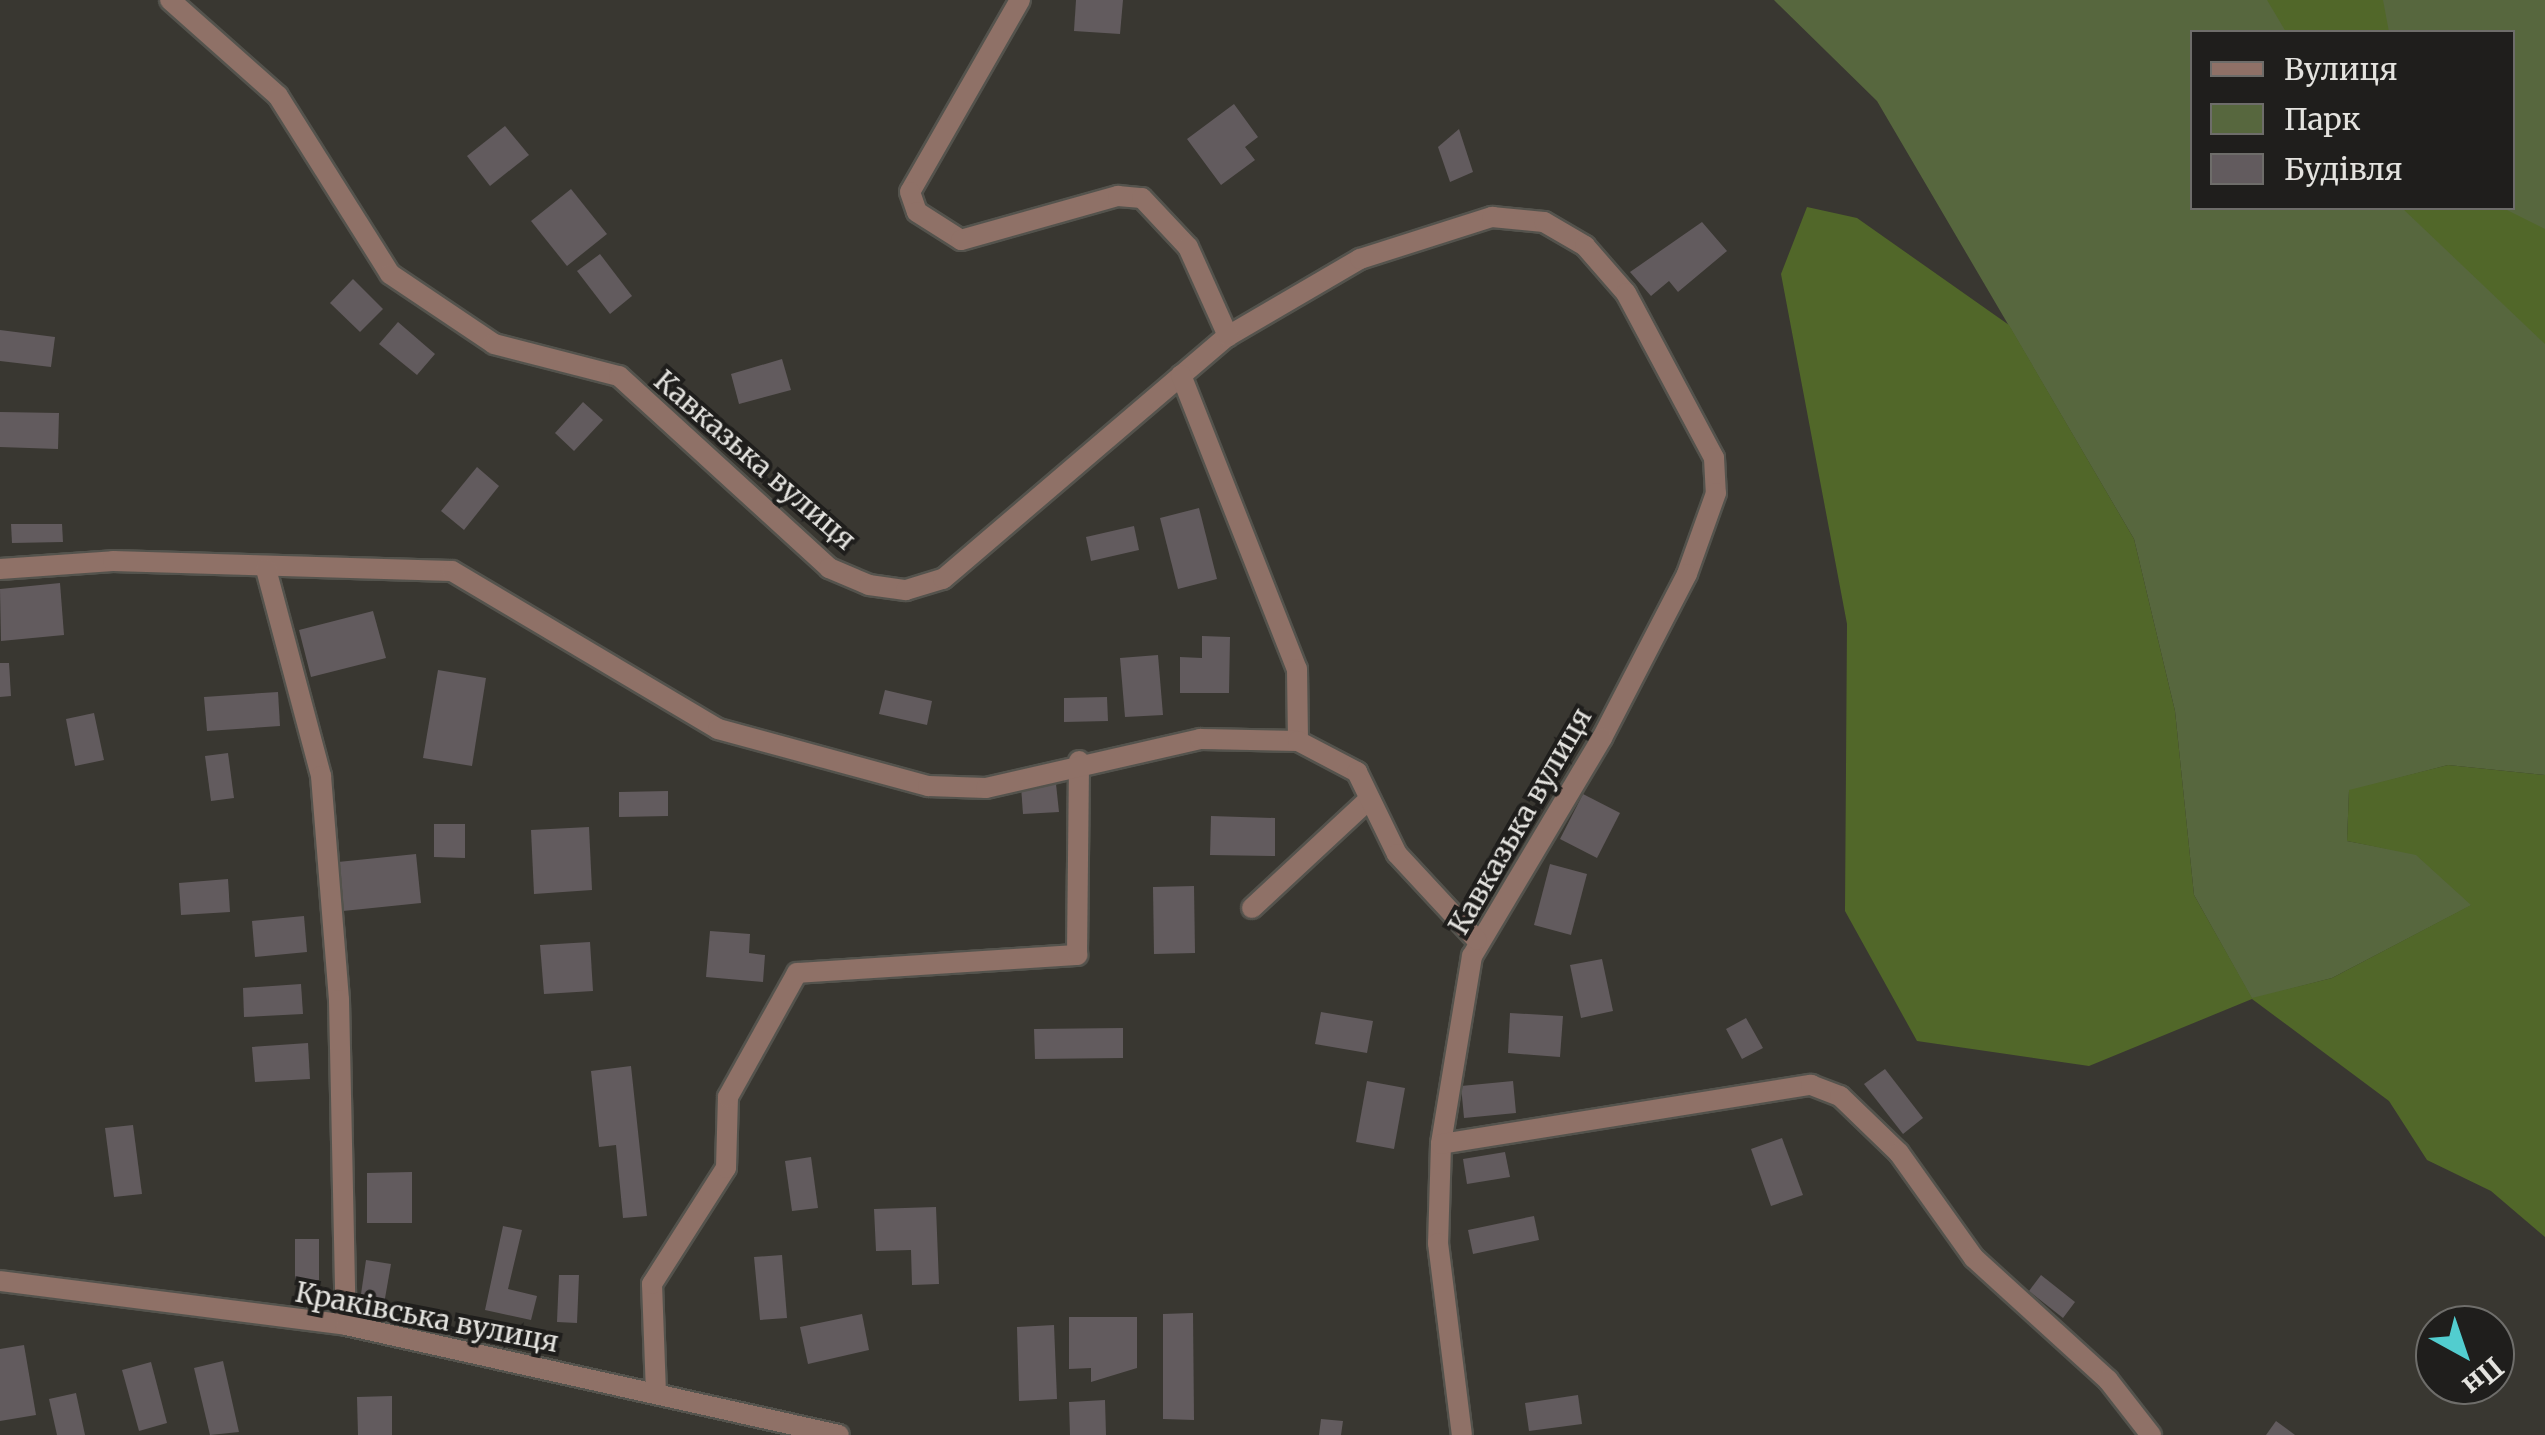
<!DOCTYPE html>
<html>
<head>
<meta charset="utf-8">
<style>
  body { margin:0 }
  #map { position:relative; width:2545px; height:1435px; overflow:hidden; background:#393731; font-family:Merriweather,serif }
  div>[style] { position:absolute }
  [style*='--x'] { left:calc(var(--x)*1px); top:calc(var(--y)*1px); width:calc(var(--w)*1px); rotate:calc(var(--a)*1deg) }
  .green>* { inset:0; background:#57673e }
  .forest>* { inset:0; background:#516729 }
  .building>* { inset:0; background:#625b5e }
  .roads { filter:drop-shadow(2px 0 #54534d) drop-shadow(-2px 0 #54534d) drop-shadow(0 2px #54534d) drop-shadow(0 -2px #54534d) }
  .lane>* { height:20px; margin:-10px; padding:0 10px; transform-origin:10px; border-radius:10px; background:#8f7167 }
  .street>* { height:20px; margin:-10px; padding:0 10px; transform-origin:10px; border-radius:10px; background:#8f7167 }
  span { translate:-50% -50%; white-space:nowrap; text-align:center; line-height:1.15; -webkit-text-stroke:8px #1f1e1c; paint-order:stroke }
  .street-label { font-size:28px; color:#e4e3df }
  .legend { position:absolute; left:2190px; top:30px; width:325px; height:180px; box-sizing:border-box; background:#1f1e1c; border:2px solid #6e6d6a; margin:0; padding:12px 18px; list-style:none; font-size:30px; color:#e4e3df }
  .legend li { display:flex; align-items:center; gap:20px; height:50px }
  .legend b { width:50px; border:2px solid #6e6d6a }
  .north { position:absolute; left:2415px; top:1305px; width:100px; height:100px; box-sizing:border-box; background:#1f1e1c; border:2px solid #6e6d6a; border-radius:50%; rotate:140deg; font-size:28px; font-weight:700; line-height:40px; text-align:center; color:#e4e3df }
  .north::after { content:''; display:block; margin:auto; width:35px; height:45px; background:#52cdcf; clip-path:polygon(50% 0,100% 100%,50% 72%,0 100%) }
</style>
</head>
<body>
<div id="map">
  <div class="green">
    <i style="clip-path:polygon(evenodd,1774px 0,2545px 0,2545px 775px,2448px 765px,2349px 791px,2347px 841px,2416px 854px,2472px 905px,2332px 978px,2252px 999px,2194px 895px,2175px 711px,2134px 539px,1877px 101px,1774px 0,2192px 32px,2512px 32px,2512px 208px,2192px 208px,2192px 32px)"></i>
  </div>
  <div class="forest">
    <i style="clip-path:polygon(2267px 0,2383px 0,2389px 32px,2286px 32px)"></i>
    <i style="clip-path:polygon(1807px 207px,1857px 218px,2009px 325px,2134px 539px,2175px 711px,2194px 895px,2252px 998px,2332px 978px,2471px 905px,2416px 855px,2347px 841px,2349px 790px,2448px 765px,2545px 775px,2545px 1237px,2491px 1191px,2427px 1160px,2389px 1101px,2252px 999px,2089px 1066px,1917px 1041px,1845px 911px,1847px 624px,1781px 274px)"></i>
    <i style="clip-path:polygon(2402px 208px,2503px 208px,2545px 229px,2545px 344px)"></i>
  </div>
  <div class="building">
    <i style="clip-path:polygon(1076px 0,1123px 0,1120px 34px,1074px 31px)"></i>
    <i style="clip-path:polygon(1234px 104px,1258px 137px,1245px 147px,1255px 160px,1221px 185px,1187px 139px)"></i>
    <i style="clip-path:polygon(505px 126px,529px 155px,490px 186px,467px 156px)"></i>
    <i style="clip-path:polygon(1459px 129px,1473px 172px,1450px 182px,1438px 147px)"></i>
    <i style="clip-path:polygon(571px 189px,607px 234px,567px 266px,531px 221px)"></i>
    <i style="clip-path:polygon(1702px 222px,1727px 251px,1678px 292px,1669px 281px,1651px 296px,1630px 272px)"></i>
    <i style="clip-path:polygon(600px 254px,632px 296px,610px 314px,577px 271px)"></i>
    <i style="clip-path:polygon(353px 279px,383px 309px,360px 332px,330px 303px)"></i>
    <i style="clip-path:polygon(398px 322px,435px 354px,417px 375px,379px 344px)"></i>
    <i style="clip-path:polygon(0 330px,55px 337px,51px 367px,0 361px)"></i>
    <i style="clip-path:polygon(782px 359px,791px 390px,739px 404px,731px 374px)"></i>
    <i style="clip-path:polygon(583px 402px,603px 420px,574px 451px,555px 433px)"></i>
    <i style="clip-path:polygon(0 412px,59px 413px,58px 449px,0 447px)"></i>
    <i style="clip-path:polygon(477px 467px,499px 486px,464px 530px,441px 511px)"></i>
    <i style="clip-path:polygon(1199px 508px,1217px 579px,1178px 589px,1160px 518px)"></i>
    <i style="clip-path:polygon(11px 524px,62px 524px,63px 542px,12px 543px)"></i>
    <i style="clip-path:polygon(1134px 526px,1139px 550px,1091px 561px,1086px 537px)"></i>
    <i style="clip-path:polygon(60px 583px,64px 635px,1px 641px,0 589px)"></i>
    <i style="clip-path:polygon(373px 611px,386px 658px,311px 677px,299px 630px)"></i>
    <i style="clip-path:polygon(1202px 636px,1230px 637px,1229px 693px,1180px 693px,1180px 657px,1202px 658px)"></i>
    <i style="clip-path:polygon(1158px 655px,1163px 715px,1125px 717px,1120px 658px)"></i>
    <i style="clip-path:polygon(0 663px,9px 663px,11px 696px,0 697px)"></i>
    <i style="clip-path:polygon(438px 670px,486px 678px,472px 766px,423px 758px)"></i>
    <i style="clip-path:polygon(885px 690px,932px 701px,927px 725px,879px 714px)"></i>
    <i style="clip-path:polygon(278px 692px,280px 726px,207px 731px,204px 697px)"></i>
    <i style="clip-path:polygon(1107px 697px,1108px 721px,1064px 722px,1064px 698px)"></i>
    <i style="clip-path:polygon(94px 713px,104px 760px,75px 766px,66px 719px)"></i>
    <i style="clip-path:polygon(228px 753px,234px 798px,211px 801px,205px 756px)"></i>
    <i style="clip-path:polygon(1056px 784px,1059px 812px,1023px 814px,1021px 786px)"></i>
    <i style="clip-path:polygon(668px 791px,668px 816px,619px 817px,619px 792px)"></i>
    <i style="clip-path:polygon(1583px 794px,1620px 813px,1597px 858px,1560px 839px)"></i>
    <i style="clip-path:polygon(1211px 816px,1275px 818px,1275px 856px,1210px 855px)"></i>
    <i style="clip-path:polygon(434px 824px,465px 824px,465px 858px,434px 857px)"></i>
    <i style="clip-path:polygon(589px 827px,592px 890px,534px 894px,531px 830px)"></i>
    <i style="clip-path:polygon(416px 854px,421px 903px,343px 911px,338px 862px)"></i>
    <i style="clip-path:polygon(1550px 864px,1587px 874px,1571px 935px,1534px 925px)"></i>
    <i style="clip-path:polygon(228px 879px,230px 912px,181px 915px,179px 883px)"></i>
    <i style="clip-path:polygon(1194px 886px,1195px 953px,1154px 954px,1153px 887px)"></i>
    <i style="clip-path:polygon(304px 916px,307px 952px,255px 957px,252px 921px)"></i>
    <i style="clip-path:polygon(710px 931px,750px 934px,749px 953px,765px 955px,763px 982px,706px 977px)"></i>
    <i style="clip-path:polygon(590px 942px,593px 991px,544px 994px,540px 945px)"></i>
    <i style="clip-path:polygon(1602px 959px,1613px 1011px,1581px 1018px,1570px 965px)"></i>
    <i style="clip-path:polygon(301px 984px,303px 1014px,244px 1017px,243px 988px)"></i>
    <i style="clip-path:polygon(1321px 1012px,1373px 1021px,1367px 1053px,1315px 1044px)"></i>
    <i style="clip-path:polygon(1510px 1013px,1563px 1016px,1560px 1057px,1508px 1053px)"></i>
    <i style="clip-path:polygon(1746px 1018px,1763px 1048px,1742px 1059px,1726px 1029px)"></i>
    <i style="clip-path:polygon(1123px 1028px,1123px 1058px,1035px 1059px,1034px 1029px)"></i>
    <i style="clip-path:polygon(308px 1043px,310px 1079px,255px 1082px,252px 1047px)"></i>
    <i style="clip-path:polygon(631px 1066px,647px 1216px,623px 1218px,616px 1145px,599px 1147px,591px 1071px)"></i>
    <i style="clip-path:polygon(1885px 1069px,1923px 1118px,1903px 1134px,1864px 1084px)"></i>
    <i style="clip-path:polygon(1367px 1081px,1405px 1088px,1394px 1149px,1356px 1142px)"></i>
    <i style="clip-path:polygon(1513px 1081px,1516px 1113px,1464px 1118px,1461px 1086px)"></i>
    <i style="clip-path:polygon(133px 1125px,142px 1194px,114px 1197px,105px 1128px)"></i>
    <i style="clip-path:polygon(1782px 1138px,1803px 1195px,1771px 1206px,1751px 1149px)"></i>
    <i style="clip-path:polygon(1505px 1152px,1510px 1177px,1467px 1184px,1463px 1159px)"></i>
    <i style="clip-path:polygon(811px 1157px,818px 1208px,792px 1211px,785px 1161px)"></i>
    <i style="clip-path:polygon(412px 1172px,412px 1223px,367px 1223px,367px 1173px)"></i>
    <i style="clip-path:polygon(936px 1207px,939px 1284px,912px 1285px,911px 1250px,876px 1251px,874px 1209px)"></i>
    <i style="clip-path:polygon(1534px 1216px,1539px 1240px,1473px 1254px,1468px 1230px)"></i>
    <i style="clip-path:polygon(503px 1226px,522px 1230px,508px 1289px,537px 1296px,531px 1320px,485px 1310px)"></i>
    <i style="clip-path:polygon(295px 1239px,319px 1239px,319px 1280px,295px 1280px)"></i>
    <i style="clip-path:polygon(782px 1255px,787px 1318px,760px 1320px,754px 1257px)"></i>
    <i style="clip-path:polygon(366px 1260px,391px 1264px,384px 1304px,360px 1301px)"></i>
    <i style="clip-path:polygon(559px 1275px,579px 1275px,577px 1323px,557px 1322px)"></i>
    <i style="clip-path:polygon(2041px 1275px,2075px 1302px,2063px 1318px,2029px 1291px)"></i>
    <i style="clip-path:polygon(1193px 1313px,1194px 1420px,1163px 1419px,1163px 1314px)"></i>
    <i style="clip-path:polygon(862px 1314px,869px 1350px,808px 1364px,800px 1327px)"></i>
    <i style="clip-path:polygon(1069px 1317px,1137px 1317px,1137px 1368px,1091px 1382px,1091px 1368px,1069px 1369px)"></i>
    <i style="clip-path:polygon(1054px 1325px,1057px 1399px,1019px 1401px,1017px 1327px)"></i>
    <i style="clip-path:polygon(24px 1345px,36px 1415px,0 1421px,0 1349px)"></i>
    <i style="clip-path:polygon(223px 1361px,239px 1432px,210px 1435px,194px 1368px)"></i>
    <i style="clip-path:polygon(151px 1362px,167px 1423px,139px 1431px,122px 1370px)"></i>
    <i style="clip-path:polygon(76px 1393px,85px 1435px,57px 1435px,49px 1399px)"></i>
    <i style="clip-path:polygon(1578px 1395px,1582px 1424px,1529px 1431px,1525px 1403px)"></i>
    <i style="clip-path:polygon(392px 1396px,392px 1435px,358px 1435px,357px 1397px)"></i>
    <i style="clip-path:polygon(1105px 1400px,1106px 1435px,1070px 1435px,1069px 1402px)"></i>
    <i style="clip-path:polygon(1321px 1419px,1343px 1421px,1341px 1435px,1319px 1435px)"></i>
    <i style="clip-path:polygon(2276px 1421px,2295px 1435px,2266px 1435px)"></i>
  </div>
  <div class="roads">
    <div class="lane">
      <i style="--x:1252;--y:908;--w:157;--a:-42.9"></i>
      <i style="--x:656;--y:1393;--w:109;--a:-92.1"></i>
      <i style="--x:652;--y:1284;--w:138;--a:-57.5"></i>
      <i style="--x:726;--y:1168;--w:71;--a:-88.4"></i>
      <i style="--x:728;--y:1097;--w:142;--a:-60.9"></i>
      <i style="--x:797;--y:973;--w:281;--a:-3.7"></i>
      <i style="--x:1077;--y:955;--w:194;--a:-89.4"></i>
    </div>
    <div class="street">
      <i style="--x:170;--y:0;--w:144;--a:41.6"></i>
      <i style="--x:278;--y:96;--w:210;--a:57.8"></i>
      <i style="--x:390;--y:274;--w:125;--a:33.9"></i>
      <i style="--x:494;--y:344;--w:129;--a:14.4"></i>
      <i style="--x:619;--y:376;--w:285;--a:42.4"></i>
      <i style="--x:829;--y:568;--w:43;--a:23"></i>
      <i style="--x:869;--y:585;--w:37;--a:8"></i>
      <i style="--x:906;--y:590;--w:39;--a:-17"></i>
      <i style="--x:943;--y:579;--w:375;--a:-40.5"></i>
      <i style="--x:1228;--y:336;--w:153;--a:-30.3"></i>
      <i style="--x:1360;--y:259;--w:139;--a:-17.7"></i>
      <i style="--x:1492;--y:217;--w:52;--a:5.5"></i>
      <i style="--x:1544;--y:222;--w:48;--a:30.3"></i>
      <i style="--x:1585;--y:246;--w:62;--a:48.9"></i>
      <i style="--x:1626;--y:293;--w:187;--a:61.9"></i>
      <i style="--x:1714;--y:458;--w:35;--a:87"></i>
      <i style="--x:1716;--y:493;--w:86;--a:109.7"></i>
      <i style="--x:1687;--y:574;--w:185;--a:117.4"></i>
      <i style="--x:1602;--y:738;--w:254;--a:120.8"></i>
      <i style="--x:1472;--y:956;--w:191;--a:99.4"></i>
      <i style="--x:1441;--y:1144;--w:99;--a:91.7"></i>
      <i style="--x:1438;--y:1243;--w:193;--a:82.9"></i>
      <i style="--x:1020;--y:0;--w:221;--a:119.8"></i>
      <i style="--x:910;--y:192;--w:21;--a:71"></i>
      <i style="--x:917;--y:212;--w:52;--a:32.5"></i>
      <i style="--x:961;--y:240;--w:163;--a:-15.7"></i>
      <i style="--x:1118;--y:196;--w:24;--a:5"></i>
      <i style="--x:1142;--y:198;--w:67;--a:46.8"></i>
      <i style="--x:1188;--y:247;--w:98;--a:65.8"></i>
      <i style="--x:1181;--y:375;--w:316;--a:68.5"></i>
      <i style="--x:1297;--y:669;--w:72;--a:89.2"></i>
      <i style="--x:0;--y:569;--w:113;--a:-4"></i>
      <i style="--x:113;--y:561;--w:339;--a:1.7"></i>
      <i style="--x:452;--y:571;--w:309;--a:30.7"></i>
      <i style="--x:718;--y:729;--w:218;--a:15.2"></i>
      <i style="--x:928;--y:786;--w:58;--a:2"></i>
      <i style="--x:986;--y:788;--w:220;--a:-12.9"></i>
      <i style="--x:1200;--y:739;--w:98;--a:1.2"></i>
      <i style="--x:1298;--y:741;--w:67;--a:27.7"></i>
      <i style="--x:1357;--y:772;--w:91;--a:64"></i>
      <i style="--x:1397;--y:854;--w:117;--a:47.1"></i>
      <i style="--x:266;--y:569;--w:214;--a:75.1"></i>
      <i style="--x:321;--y:776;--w:225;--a:85.4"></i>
      <i style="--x:339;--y:1000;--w:325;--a:88.8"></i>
      <i style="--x:1441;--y:1144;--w:375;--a:-9.1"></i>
      <i style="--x:1811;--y:1085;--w:31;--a:21"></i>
      <i style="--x:1840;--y:1096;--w:82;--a:44"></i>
      <i style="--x:1899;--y:1153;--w:129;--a:54.5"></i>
      <i style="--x:1974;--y:1258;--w:181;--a:42.3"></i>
      <i style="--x:2108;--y:1380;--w:70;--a:52"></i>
      <i style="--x:0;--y:1281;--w:349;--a:7.2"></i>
      <i style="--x:346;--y:1325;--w:505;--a:12.58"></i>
    </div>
  </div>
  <div class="street-label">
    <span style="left:755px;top:460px;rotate:41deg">Кавказька вулиця</span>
    <span style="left:1520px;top:821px;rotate:-60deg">Кавказька вулиця</span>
    <span style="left:427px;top:1317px;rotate:11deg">Краківська вулиця</span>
  </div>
  <ul class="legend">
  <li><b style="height:12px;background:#8f7167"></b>Вулиця</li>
  <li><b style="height:28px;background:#57673e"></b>Парк</li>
  <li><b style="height:28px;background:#625b5e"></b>Будівля</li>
  </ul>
  <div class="north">Пн</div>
</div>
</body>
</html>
